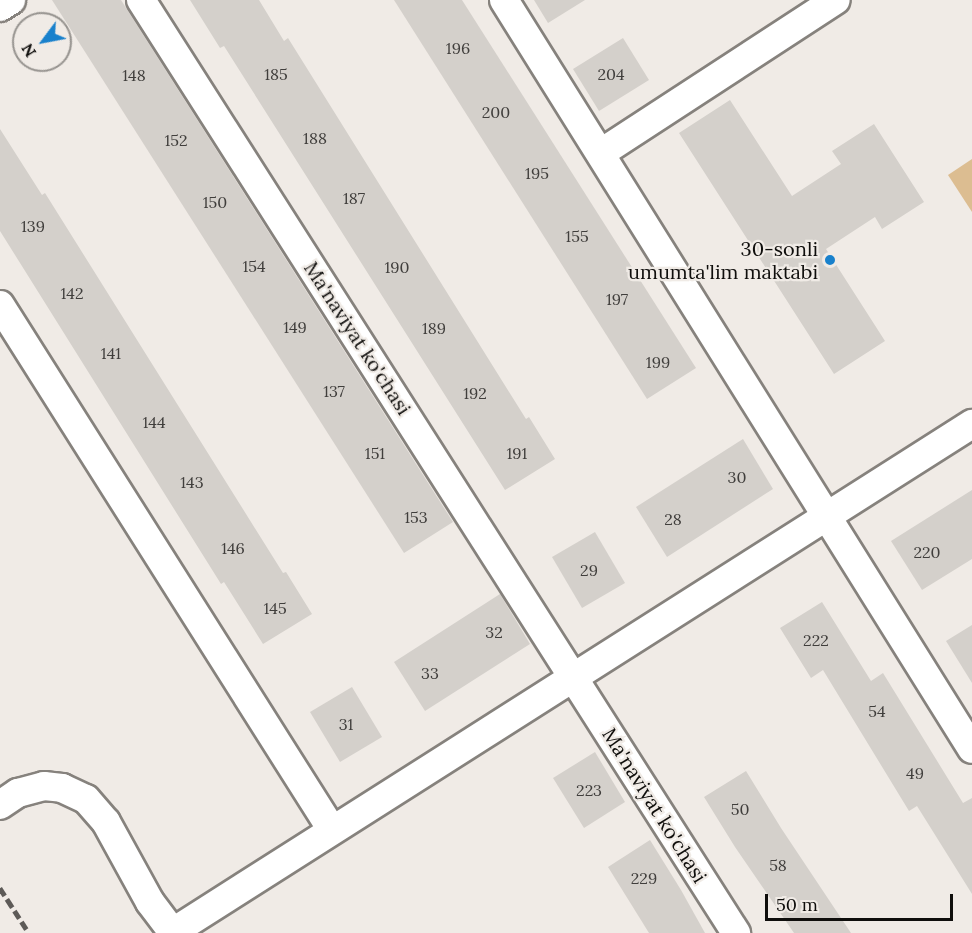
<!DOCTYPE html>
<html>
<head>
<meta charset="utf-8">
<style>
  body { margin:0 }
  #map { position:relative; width:972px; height:933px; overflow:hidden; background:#f0ebe6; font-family:Lora,serif }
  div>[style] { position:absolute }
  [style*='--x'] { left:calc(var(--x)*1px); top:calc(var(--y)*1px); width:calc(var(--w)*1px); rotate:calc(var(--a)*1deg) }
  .green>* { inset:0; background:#dcbd91 }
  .building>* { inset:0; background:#d4d0cb }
  .roads { filter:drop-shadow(2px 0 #86827d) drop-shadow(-2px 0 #86827d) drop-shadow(0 2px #86827d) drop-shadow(0 -2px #86827d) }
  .minor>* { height:28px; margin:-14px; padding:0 14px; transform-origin:14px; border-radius:14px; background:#fff }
  .rail>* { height:4.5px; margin-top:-2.25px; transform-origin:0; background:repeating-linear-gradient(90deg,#5d5a57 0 9px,transparent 0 13.5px) }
  .dots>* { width:16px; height:16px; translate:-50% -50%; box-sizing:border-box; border:3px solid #f0ebe6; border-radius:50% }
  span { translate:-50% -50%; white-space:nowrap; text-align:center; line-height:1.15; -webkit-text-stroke:4.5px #f0ebe6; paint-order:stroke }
  .number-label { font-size:16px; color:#403e3c }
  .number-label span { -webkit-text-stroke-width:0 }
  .poi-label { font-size:20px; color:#0f0e0c }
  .right { translate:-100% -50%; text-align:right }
  .street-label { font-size:20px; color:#0f0e0c }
  .north { position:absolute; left:12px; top:12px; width:60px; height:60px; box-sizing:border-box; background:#f0ebe6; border:2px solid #96938f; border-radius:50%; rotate:238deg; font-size:16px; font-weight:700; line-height:24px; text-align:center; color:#0f0e0c }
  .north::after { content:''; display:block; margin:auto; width:21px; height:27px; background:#1981cc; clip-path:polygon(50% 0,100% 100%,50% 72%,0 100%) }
  .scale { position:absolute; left:765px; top:894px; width:188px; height:27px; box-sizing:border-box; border:3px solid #0f0e0c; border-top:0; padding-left:8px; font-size:18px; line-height:21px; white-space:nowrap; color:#0f0e0c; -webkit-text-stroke:4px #f0ebe6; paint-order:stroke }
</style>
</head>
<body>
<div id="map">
  <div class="green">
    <i style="clip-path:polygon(972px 159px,972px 212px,948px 175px)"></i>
  </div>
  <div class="building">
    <i style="clip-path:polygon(52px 0,121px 0,453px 522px,404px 553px)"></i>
    <i style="clip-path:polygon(190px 0,259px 0,284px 41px,288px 38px,526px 419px,529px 417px,555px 459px,505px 490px,224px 46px,220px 48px)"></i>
    <i style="clip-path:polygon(394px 0,462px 0,696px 368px,647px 399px)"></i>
    <i style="clip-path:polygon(534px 0,585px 0,548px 23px)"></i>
    <i style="clip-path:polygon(623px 38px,649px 80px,599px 111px,573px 69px)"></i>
    <i style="clip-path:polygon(730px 100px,792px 196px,841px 164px,832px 151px,874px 124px,924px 202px,882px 229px,875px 217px,826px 249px,885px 341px,834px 374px,679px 133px)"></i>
    <i style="clip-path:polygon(0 129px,42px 195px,45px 193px,283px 573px,286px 572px,312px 614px,263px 644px,224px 582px,221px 584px,0 231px)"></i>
    <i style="clip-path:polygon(743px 439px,773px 489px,667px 557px,636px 507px)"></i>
    <i style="clip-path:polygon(972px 490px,972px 559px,922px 590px,891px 541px)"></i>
    <i style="clip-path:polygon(595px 532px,625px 583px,582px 608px,552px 557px)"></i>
    <i style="clip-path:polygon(500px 594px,530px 644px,425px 711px,394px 662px)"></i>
    <i style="clip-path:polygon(822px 602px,871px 681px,883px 673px,963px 803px,972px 798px,972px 894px,917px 806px,909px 811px,823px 670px,811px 678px,780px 628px)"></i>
    <i style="clip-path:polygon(972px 625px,972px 683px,946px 641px)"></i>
    <i style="clip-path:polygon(352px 687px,382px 737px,340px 762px,310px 712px)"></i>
    <i style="clip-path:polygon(595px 752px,625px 802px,584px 828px,553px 778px)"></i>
    <i style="clip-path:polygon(746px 771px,781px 828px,851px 933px,794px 933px,735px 847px,704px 797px)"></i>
    <i style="clip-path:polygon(650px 840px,681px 890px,705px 933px,649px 933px,608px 867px)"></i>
  </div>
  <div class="roads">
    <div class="minor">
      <i style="--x:141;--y:0;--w:1107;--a:57.47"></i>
      <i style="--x:504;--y:0;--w:883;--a:58"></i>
      <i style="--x:0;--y:7;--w:13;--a:-32"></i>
      <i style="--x:601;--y:153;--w:280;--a:-33.1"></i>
      <i style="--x:0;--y:305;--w:621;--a:57.69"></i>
      <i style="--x:0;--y:805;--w:22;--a:-34"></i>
      <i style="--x:18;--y:793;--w:27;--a:-15"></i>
      <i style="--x:44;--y:786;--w:18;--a:6"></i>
      <i style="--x:62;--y:788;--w:26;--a:25"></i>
      <i style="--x:86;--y:799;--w:30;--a:49"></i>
      <i style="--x:106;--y:822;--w:91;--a:61.2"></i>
      <i style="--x:150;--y:902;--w:39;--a:53"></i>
      <i style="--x:173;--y:932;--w:947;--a:-32.45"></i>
    </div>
  </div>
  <div class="rail">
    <i style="--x:0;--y:888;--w:54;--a:57.2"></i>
  </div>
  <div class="dots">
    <i style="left:830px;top:260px;background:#1981cc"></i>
  </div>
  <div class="number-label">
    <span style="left:458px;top:48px">196</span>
    <span style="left:276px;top:74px">185</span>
    <span style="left:611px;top:74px">204</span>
    <span style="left:134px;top:75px">148</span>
    <span style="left:496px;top:112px">200</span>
    <span style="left:315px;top:138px">188</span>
    <span style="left:176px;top:140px">152</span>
    <span style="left:537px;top:173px">195</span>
    <span style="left:354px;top:198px">187</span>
    <span style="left:215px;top:202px">150</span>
    <span style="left:33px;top:226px">139</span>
    <span style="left:577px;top:236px">155</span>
    <span style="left:254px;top:266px">154</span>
    <span style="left:397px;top:267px">190</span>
    <span style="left:72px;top:293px">142</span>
    <span style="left:617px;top:299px">197</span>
    <span style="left:295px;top:327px">149</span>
    <span style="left:434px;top:328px">189</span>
    <span style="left:111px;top:353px">141</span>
    <span style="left:658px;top:362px">199</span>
    <span style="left:334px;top:391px">137</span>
    <span style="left:475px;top:393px">192</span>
    <span style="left:154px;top:422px">144</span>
    <span style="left:375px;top:453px">151</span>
    <span style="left:517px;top:453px">191</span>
    <span style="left:737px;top:477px">30</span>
    <span style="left:192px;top:482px">143</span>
    <span style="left:416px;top:517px">153</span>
    <span style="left:673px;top:519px">28</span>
    <span style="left:233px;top:548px">146</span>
    <span style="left:927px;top:552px">220</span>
    <span style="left:589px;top:570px">29</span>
    <span style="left:275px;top:608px">145</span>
    <span style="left:494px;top:632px">32</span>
    <span style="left:816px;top:640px">222</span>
    <span style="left:430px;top:673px">33</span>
    <span style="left:877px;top:711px">54</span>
    <span style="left:346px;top:724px">31</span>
    <span style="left:915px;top:773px">49</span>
    <span style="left:589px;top:790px">223</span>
    <span style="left:740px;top:809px">50</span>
    <span style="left:778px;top:865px">58</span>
    <span style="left:644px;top:878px">229</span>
  </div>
  <div class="poi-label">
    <span class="right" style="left:818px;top:260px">30-sonli<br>umumta'lim maktabi</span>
  </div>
  <div class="street-label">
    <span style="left:358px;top:338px;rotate:57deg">Ma'naviyat ko'chasi</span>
    <span style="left:655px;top:805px;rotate:58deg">Ma'naviyat ko'chasi</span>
  </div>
  <div class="north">N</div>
  <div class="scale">50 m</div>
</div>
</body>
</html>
